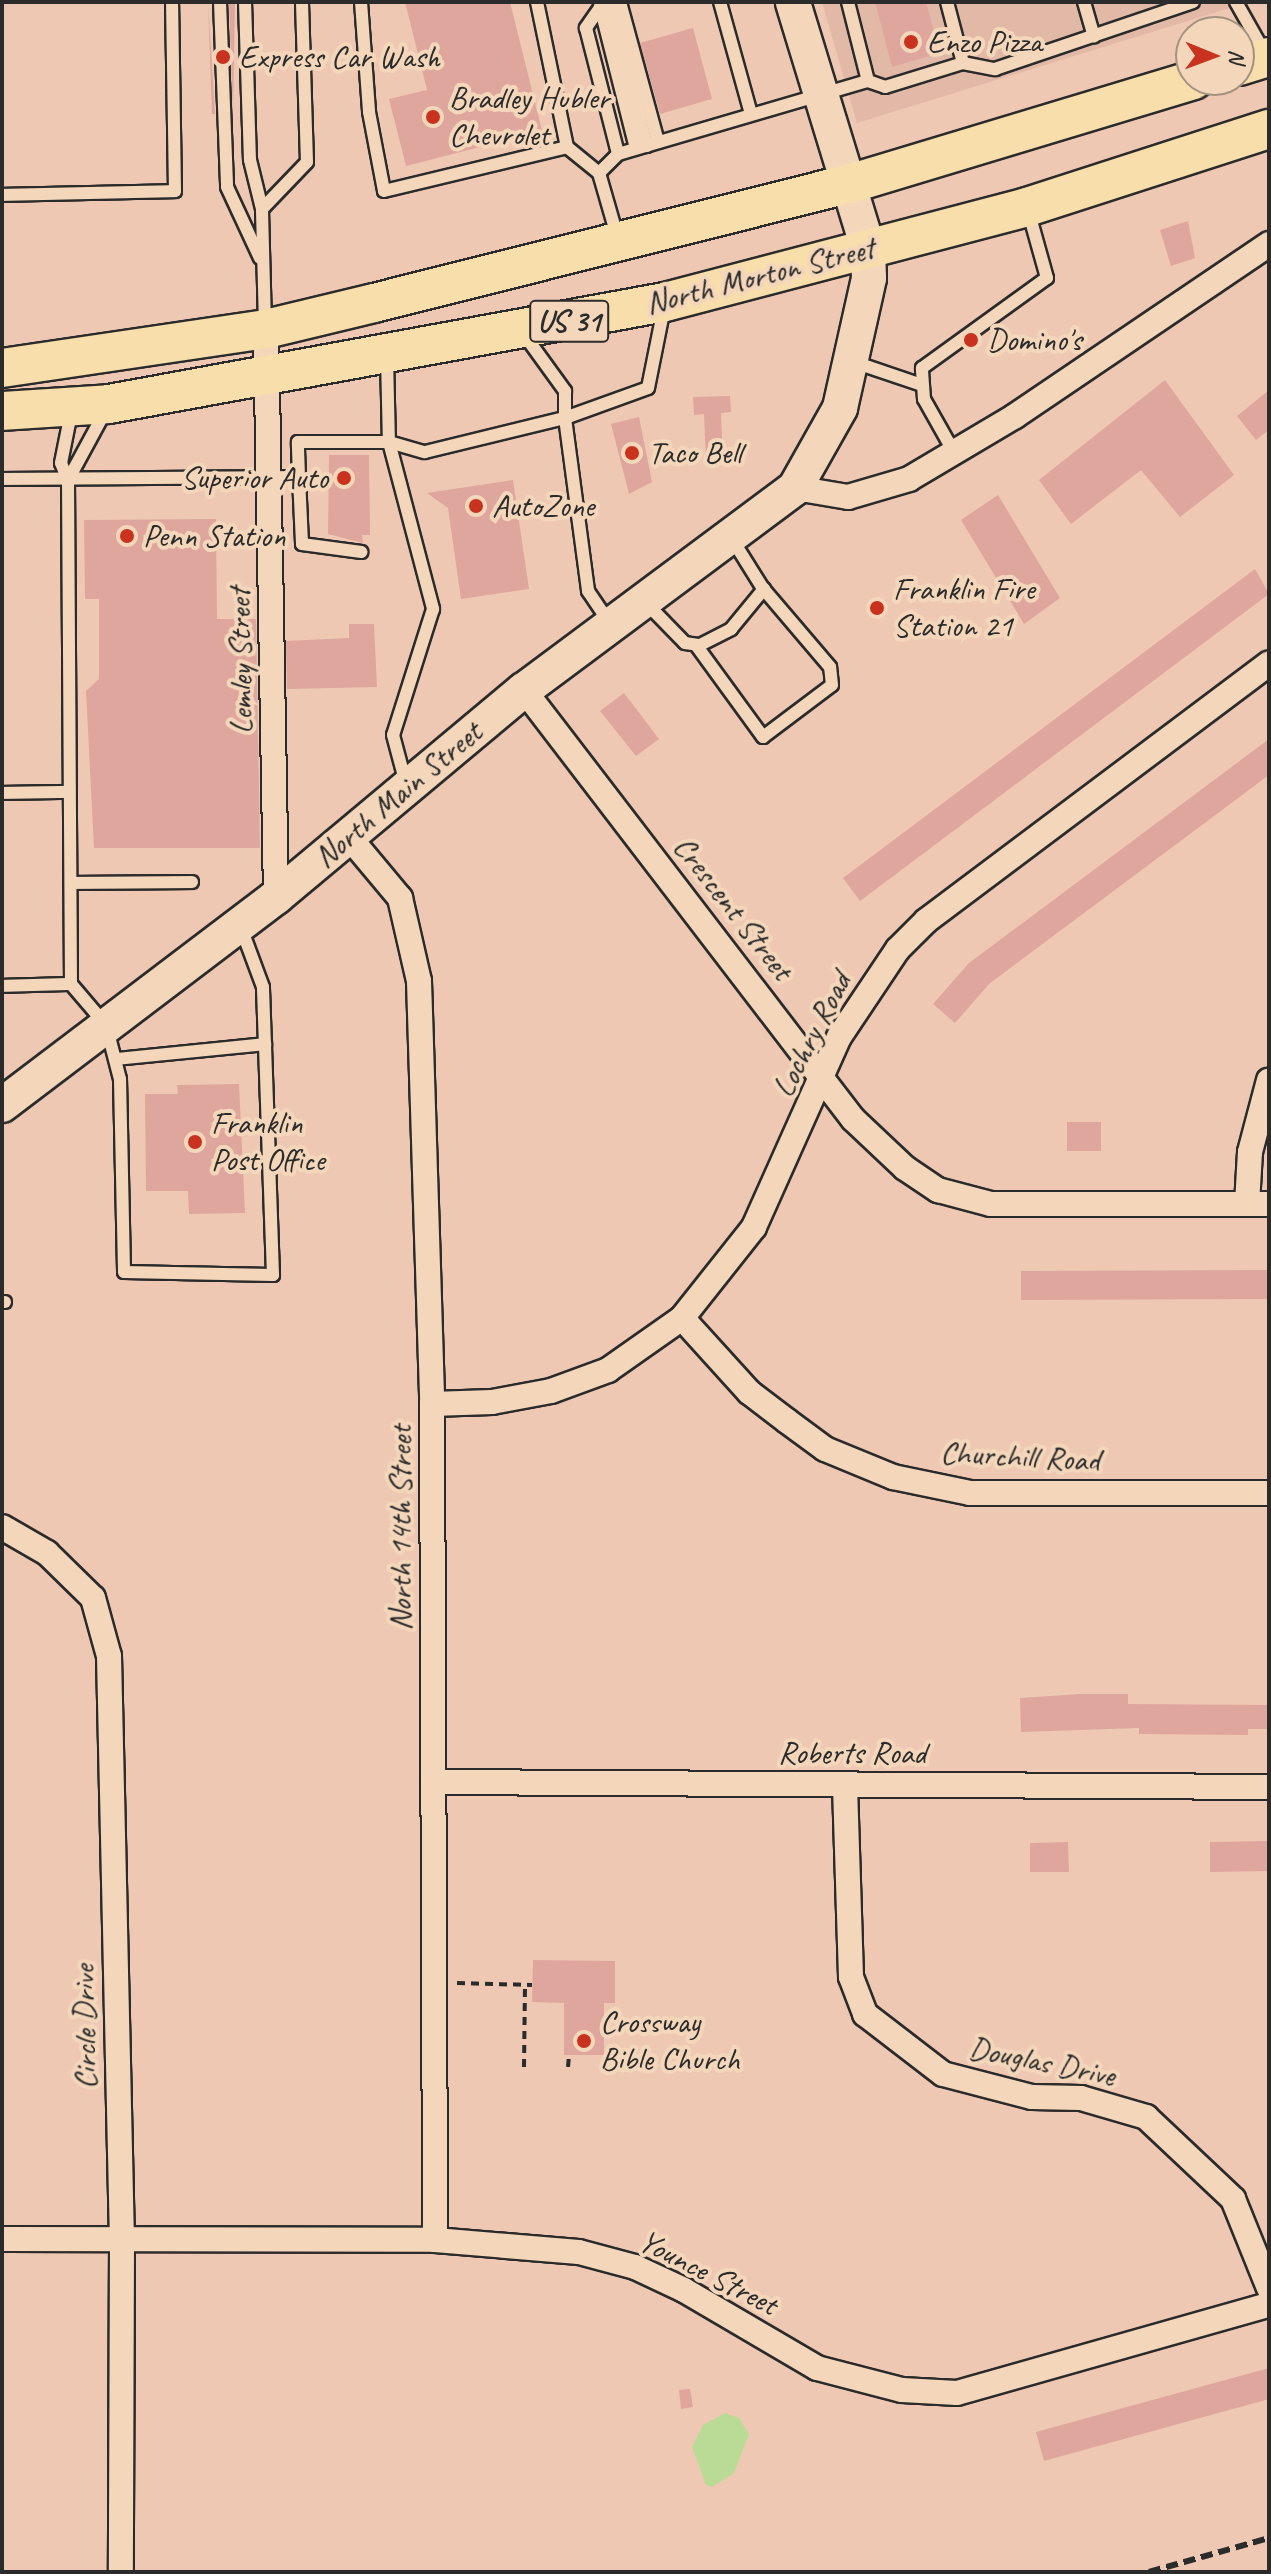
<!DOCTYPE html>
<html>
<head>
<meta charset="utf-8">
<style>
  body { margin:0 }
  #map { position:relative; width:1271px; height:2574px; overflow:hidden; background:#eec8b2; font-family:Caveat,sans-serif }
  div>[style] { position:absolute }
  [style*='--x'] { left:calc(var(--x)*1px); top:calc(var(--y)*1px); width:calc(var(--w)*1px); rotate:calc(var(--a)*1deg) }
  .built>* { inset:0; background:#e2b8a7 }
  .green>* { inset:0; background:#badb95 }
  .building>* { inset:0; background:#dfa69d }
  .path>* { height:4px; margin-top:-2px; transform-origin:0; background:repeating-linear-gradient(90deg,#2b2b2b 0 8px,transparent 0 14px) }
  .roads { filter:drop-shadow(2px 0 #2b2b2b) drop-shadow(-2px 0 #2b2b2b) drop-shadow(0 2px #2b2b2b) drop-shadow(0 -2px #2b2b2b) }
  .lane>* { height:12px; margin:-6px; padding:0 6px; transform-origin:6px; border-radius:6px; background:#f4d7bb }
  .street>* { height:24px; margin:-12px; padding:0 12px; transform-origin:12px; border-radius:12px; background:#f4d7bb }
  .secondary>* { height:34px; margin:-17px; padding:0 17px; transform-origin:17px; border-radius:17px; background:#f4d7bb }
  .primary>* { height:38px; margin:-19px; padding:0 19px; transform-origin:19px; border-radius:19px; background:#f8deab }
  .rail>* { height:6px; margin-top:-3px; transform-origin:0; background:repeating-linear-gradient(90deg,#2b2b2b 0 12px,transparent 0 18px) }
  .dots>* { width:22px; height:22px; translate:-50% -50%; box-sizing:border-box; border:4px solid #f4d7bb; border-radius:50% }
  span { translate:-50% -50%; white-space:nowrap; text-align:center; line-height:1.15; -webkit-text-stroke:8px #f4d7bb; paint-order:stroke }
  .shield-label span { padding:2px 6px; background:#f4d7bb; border:2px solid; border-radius:6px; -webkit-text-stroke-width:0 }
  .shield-label { font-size:30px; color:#2b2b2b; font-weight:700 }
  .poi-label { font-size:32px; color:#2b2b2b }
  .left { translate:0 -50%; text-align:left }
  .right { translate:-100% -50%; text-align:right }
  .street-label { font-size:32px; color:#2b2b2b }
  .frame { position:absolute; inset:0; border:4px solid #2b2b2b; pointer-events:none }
  .north { position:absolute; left:1175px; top:16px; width:80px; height:80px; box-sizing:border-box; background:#f4d7bb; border:2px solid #a49281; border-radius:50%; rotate:91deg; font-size:22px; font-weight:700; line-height:32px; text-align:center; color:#2b2b2b }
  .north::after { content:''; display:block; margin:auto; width:28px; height:36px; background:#c8321e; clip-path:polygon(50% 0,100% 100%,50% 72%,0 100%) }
</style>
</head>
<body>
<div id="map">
  <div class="built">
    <i style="clip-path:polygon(822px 2px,1249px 2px,857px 123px)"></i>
  </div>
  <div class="green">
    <i style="clip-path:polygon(725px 2413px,739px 2418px,749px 2434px,734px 2473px,712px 2487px,706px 2485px,692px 2447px,703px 2425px)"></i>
  </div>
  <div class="building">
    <i style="clip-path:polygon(208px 2px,215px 114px,212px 114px)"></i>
    <i style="clip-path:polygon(229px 2px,235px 2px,233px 113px)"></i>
    <i style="clip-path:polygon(405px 2px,510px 2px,542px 131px,406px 166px,389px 99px,427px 90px)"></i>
    <i style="clip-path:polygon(875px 2px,926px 2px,940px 53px,892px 67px)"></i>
    <i style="clip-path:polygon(693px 28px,712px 99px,660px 114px,640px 43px)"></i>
    <i style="clip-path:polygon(1188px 221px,1195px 258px,1171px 266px,1160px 230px)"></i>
    <i style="clip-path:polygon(1165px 380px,1234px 475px,1180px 517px,1141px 470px,1071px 524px,1039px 480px)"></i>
    <i style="clip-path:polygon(1269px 390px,1269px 430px,1256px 440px,1237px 416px)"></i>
    <i style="clip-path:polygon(730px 396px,731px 412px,721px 413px,723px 459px,706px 460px,704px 414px,694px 415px,693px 397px)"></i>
    <i style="clip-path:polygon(639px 417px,652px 482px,629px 494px,611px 424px)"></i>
    <i style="clip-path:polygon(329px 455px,369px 455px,370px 535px,362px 535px,363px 543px,328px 534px)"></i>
    <i style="clip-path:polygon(513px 480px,529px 589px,461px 599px,448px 508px,427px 493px)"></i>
    <i style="clip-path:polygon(998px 495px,1060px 598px,1024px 624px,961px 520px)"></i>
    <i style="clip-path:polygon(216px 519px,217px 619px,256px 619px,260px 848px,94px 848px,86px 691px,99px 679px,99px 599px,85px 599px,84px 520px)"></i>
    <i style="clip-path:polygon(1255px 569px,1269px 594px,860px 901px,843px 878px)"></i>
    <i style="clip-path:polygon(349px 624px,374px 624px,377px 687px,287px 689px,286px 641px,349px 638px)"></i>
    <i style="clip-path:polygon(624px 693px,659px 739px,636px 756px,600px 711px)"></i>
    <i style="clip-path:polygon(1269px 739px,1269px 775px,989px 984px,955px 1023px,933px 1004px,969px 963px)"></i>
    <i style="clip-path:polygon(239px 1084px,245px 1213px,189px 1214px,188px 1191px,146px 1191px,145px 1094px,178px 1094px,177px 1085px)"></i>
    <i style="clip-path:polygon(1067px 1122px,1101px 1122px,1101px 1151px,1067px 1151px)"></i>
    <i style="clip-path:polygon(1269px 1270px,1269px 1299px,1021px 1300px,1021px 1271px)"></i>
    <i style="clip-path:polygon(1080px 1694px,1128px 1694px,1128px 1704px,1269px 1705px,1269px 1729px,1248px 1729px,1248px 1735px,1139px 1734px,1139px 1728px,1021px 1732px,1020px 1698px)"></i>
    <i style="clip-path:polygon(1269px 1841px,1269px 1871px,1210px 1872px,1210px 1842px)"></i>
    <i style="clip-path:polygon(1068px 1842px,1069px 1872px,1030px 1872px,1030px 1843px)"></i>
    <i style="clip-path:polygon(533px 1960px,615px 1961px,615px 2003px,604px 2003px,604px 2055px,564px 2055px,564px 2003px,532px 2002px)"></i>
    <i style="clip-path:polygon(1269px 2368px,1269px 2399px,1044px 2461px,1036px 2432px)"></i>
    <i style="clip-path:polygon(690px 2389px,693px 2407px,681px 2409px,679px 2390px)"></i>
  </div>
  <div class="path">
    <i style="--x:457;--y:1983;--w:75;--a:1.5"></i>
    <i style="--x:524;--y:2067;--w:82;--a:-89.3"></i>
    <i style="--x:568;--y:2067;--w:12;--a:-85"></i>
  </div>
  <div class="roads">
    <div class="lane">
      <i style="--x:220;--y:2;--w:185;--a:87.8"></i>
      <i style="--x:227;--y:187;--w:78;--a:65.1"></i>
      <i style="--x:245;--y:2;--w:158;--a:88.2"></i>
      <i style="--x:250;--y:160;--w:50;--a:76.2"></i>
      <i style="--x:361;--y:2;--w:110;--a:85.8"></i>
      <i style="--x:369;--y:112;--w:80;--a:79.2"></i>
      <i style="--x:384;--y:191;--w:188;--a:-13.5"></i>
      <i style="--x:567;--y:147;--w:148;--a:-101.7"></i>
      <i style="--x:604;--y:2;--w:32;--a:125"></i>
      <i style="--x:586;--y:28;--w:130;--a:75.7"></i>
      <i style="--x:609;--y:2;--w:149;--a:75.2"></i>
      <i style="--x:620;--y:2;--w:145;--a:74.8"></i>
      <i style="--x:720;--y:2;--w:116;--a:74.5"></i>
      <i style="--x:848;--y:2;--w:81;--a:75.8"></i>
      <i style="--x:868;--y:81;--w:18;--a:19"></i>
      <i style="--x:885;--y:87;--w:82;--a:-17.1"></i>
      <i style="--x:963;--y:63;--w:63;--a:-104.7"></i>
      <i style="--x:1084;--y:2;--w:36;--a:74"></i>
      <i style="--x:1236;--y:2;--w:61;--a:60.5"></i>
      <i style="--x:600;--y:6;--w:146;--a:75.8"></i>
      <i style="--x:963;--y:63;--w:33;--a:11"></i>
      <i style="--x:995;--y:69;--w:209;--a:-18.7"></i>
      <i style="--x:567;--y:147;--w:41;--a:39.1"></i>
      <i style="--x:599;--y:173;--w:69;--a:73.9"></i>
      <i style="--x:599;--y:173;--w:27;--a:-45"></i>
      <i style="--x:618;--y:154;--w:260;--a:-16.3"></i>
      <i style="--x:2;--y:195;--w:173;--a:-1.3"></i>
      <i style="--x:175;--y:191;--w:189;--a:-90.9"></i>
      <i style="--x:265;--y:325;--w:116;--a:-91.5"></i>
      <i style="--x:262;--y:209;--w:65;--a:-46.2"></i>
      <i style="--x:307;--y:162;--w:160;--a:-91.8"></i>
      <i style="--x:523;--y:333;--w:72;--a:54.1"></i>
      <i style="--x:565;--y:391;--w:27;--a:90"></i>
      <i style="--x:565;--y:418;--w:88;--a:-19.9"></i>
      <i style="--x:648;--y:388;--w:82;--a:-78.7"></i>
      <i style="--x:387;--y:357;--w:85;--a:88.7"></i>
      <i style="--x:389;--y:442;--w:173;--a:75.2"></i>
      <i style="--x:433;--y:609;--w:132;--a:107.6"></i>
      <i style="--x:393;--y:735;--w:51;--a:75.1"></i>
      <i style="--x:854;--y:362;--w:69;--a:18.7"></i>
      <i style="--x:71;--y:413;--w:51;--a:101.3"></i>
      <i style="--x:61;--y:463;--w:18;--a:68"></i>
      <i style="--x:68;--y:480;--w:504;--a:89.66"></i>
      <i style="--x:71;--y:984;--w:54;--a:49.5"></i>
      <i style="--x:106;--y:1025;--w:56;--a:75.5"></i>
      <i style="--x:120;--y:1079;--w:193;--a:88.8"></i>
      <i style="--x:124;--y:1272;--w:149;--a:1.2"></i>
      <i style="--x:273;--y:1275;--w:288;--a:-92"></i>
      <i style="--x:263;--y:987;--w:63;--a:-110.4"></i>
      <i style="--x:955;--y:454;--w:63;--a:-119.4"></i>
      <i style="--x:924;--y:399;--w:31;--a:-94"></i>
      <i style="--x:922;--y:368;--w:154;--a:-35.8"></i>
      <i style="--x:1047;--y:278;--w:71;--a:-105.6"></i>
      <i style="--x:299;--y:477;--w:35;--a:-92"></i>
      <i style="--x:298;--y:442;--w:91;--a:0"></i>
      <i style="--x:389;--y:442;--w:37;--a:16"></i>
      <i style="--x:425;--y:452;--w:144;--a:-13.7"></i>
      <i style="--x:565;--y:418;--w:175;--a:82.4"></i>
      <i style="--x:588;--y:591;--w:40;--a:56"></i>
      <i style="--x:2;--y:479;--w:297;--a:-0.4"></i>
      <i style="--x:299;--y:477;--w:67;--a:87.4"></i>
      <i style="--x:302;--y:544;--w:60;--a:7.7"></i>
      <i style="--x:68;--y:480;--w:80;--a:-61.5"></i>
      <i style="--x:646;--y:603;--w:56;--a:45.7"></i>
      <i style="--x:685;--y:643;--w:15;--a:8"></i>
      <i style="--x:700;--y:645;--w:35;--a:-27"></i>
      <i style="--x:731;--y:629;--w:52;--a:-50.5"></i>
      <i style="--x:696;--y:645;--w:114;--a:53.9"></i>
      <i style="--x:763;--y:737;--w:86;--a:-37"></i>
      <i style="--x:832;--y:685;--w:18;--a:-96"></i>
      <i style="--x:830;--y:667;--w:105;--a:-130.4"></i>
      <i style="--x:762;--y:587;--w:57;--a:-122"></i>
      <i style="--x:2;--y:793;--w:67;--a:-0.9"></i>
      <i style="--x:71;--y:883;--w:121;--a:-0.5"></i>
      <i style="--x:2;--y:986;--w:69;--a:-1.7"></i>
      <i style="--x:116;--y:1059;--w:150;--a:-5.7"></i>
      <i style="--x:2;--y:1302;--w:3;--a:0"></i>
    </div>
    <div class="street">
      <i style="--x:266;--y:329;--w:568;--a:88.99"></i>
      <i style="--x:795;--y:488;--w:54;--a:9.6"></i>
      <i style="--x:848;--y:497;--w:64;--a:-16.4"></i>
      <i style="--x:909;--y:479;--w:123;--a:-30.7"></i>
      <i style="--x:1015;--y:416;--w:307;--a:-34.1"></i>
      <i style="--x:524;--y:690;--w:541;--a:52.52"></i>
      <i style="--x:853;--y:1119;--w:71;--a:43.3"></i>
      <i style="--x:905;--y:1168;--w:40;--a:34"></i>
      <i style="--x:938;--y:1190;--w:55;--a:14.8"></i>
      <i style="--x:991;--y:1204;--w:278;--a:0"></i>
      <i style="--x:349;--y:837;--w:80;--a:50.1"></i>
      <i style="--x:400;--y:898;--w:85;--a:77.1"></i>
      <i style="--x:419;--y:981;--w:423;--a:88.2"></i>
      <i style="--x:432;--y:1404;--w:836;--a:89.79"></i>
      <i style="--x:1247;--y:1204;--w:52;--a:-86.7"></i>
      <i style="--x:1250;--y:1152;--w:74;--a:-75.2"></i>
      <i style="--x:682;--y:1318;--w:100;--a:47.8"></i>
      <i style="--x:749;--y:1392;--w:48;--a:37.3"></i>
      <i style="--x:787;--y:1421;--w:47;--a:36.4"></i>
      <i style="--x:825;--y:1449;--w:74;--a:22.4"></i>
      <i style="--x:893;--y:1477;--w:79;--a:11.7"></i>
      <i style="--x:970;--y:1493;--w:299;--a:0"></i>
      <i style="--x:432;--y:1404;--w:60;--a:-1.9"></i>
      <i style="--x:492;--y:1402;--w:60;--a:-10.6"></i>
      <i style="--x:551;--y:1391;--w:61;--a:-20.2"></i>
      <i style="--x:608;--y:1370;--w:90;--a:-35.1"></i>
      <i style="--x:682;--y:1318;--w:116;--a:-51.6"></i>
      <i style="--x:754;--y:1227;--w:208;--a:-65.9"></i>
      <i style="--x:839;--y:1037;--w:106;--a:-56.2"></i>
      <i style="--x:898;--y:949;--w:40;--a:-45"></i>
      <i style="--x:926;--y:921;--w:429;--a:-36.9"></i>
      <i style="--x:2;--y:1527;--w:52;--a:30"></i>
      <i style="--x:47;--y:1553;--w:64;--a:44.4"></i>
      <i style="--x:93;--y:1598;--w:60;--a:74.6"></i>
      <i style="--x:109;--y:1656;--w:586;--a:88.73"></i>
      <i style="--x:122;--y:2242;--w:330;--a:90.2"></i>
      <i style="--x:434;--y:1782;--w:835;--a:0.34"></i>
      <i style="--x:845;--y:1786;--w:191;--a:88.2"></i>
      <i style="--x:851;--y:1977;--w:40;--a:69"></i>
      <i style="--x:865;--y:2014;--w:98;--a:37.6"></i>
      <i style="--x:943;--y:2074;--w:92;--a:14.5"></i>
      <i style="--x:1032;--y:2097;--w:49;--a:1.2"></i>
      <i style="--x:1081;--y:2098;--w:68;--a:16.3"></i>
      <i style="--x:1146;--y:2117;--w:120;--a:43.3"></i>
      <i style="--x:1233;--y:2199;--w:96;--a:68"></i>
      <i style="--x:2;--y:2239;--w:433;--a:0.1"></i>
      <i style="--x:435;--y:2240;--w:144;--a:4.8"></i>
      <i style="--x:579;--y:2252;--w:58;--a:15"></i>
      <i style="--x:635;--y:2267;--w:54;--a:25.1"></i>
      <i style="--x:684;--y:2290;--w:154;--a:30.4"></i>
      <i style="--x:817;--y:2368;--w:88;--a:14.5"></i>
      <i style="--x:902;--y:2390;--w:55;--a:3.1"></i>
      <i style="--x:957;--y:2393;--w:324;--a:-15.8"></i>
    </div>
    <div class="secondary">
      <i style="--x:2;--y:1105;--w:344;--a:-37.2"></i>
      <i style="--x:276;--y:897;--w:323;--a:-39.9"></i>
      <i style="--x:524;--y:690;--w:338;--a:-36.7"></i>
      <i style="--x:795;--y:488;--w:92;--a:-60.6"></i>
      <i style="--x:840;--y:408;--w:133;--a:-77.4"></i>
      <i style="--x:869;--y:278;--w:30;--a:-92"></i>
      <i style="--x:868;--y:248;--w:257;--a:-107"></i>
    </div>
    <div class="primary">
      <i style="--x:1239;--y:66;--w:31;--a:-17"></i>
      <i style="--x:2;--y:368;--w:267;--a:-8.4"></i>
      <i style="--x:266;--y:329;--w:111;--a:-13.5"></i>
      <i style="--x:374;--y:303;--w:490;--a:-14.1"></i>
      <i style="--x:849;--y:184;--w:360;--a:-16.8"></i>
      <i style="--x:2;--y:411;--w:107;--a:-3.7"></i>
      <i style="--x:109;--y:404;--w:565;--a:-10.4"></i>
      <i style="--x:665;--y:302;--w:374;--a:-14.7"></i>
      <i style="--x:1027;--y:207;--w:254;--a:-17.9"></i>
    </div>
  </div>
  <div class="rail">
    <i style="--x:1149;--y:2572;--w:125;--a:-15.8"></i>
  </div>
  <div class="dots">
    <i style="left:911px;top:42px;background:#c8321e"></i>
    <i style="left:223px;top:57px;background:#c8321e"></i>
    <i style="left:433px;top:117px;background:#c8321e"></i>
    <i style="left:971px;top:340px;background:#c8321e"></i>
    <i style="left:632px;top:453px;background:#c8321e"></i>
    <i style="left:344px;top:478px;background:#c8321e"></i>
    <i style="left:476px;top:506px;background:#c8321e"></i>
    <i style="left:127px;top:536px;background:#c8321e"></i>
    <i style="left:877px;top:608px;background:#c8321e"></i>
    <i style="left:195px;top:1142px;background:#c8321e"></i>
    <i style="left:584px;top:2041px;background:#c8321e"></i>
  </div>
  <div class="shield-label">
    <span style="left:569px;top:321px">US 31</span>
  </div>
  <div class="poi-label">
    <span class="left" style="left:927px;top:42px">Enzo Pizza</span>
    <span class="left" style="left:239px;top:57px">Express Car Wash</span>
    <span class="left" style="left:449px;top:117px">Bradley Hubler<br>Chevrolet</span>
    <span class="left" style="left:987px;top:340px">Domino's</span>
    <span class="left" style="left:648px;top:453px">Taco Bell</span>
    <span class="right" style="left:328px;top:478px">Superior Auto</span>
    <span class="left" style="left:492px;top:506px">AutoZone</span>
    <span class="left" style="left:143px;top:536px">Penn Station</span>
    <span class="left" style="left:893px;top:608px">Franklin Fire<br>Station 21</span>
    <span class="left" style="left:211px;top:1142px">Franklin<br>Post Office</span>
    <span class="left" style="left:600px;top:2041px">Crossway<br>Bible Church</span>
  </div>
  <div class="street-label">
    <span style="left:760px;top:276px;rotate:-14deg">North Morton Street</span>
    <span style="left:241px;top:661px;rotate:-91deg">Lemley Street</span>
    <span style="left:398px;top:795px;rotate:-40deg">North Main Street</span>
    <span style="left:733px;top:908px;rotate:52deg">Crescent Street</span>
    <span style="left:812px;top:1035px;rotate:-63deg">Lochry Road</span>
    <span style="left:1020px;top:1457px;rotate:3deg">Churchill Road</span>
    <span style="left:401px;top:1528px;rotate:-90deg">North 14th Street</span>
    <span style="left:852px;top:1753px">Roberts Road</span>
    <span style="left:85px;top:2027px;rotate:-91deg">Circle Drive</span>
    <span style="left:1042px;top:2062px;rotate:11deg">Douglas Drive</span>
    <span style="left:708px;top:2273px;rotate:27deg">Younce Street</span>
  </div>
  <div class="frame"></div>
  <div class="north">N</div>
</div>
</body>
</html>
